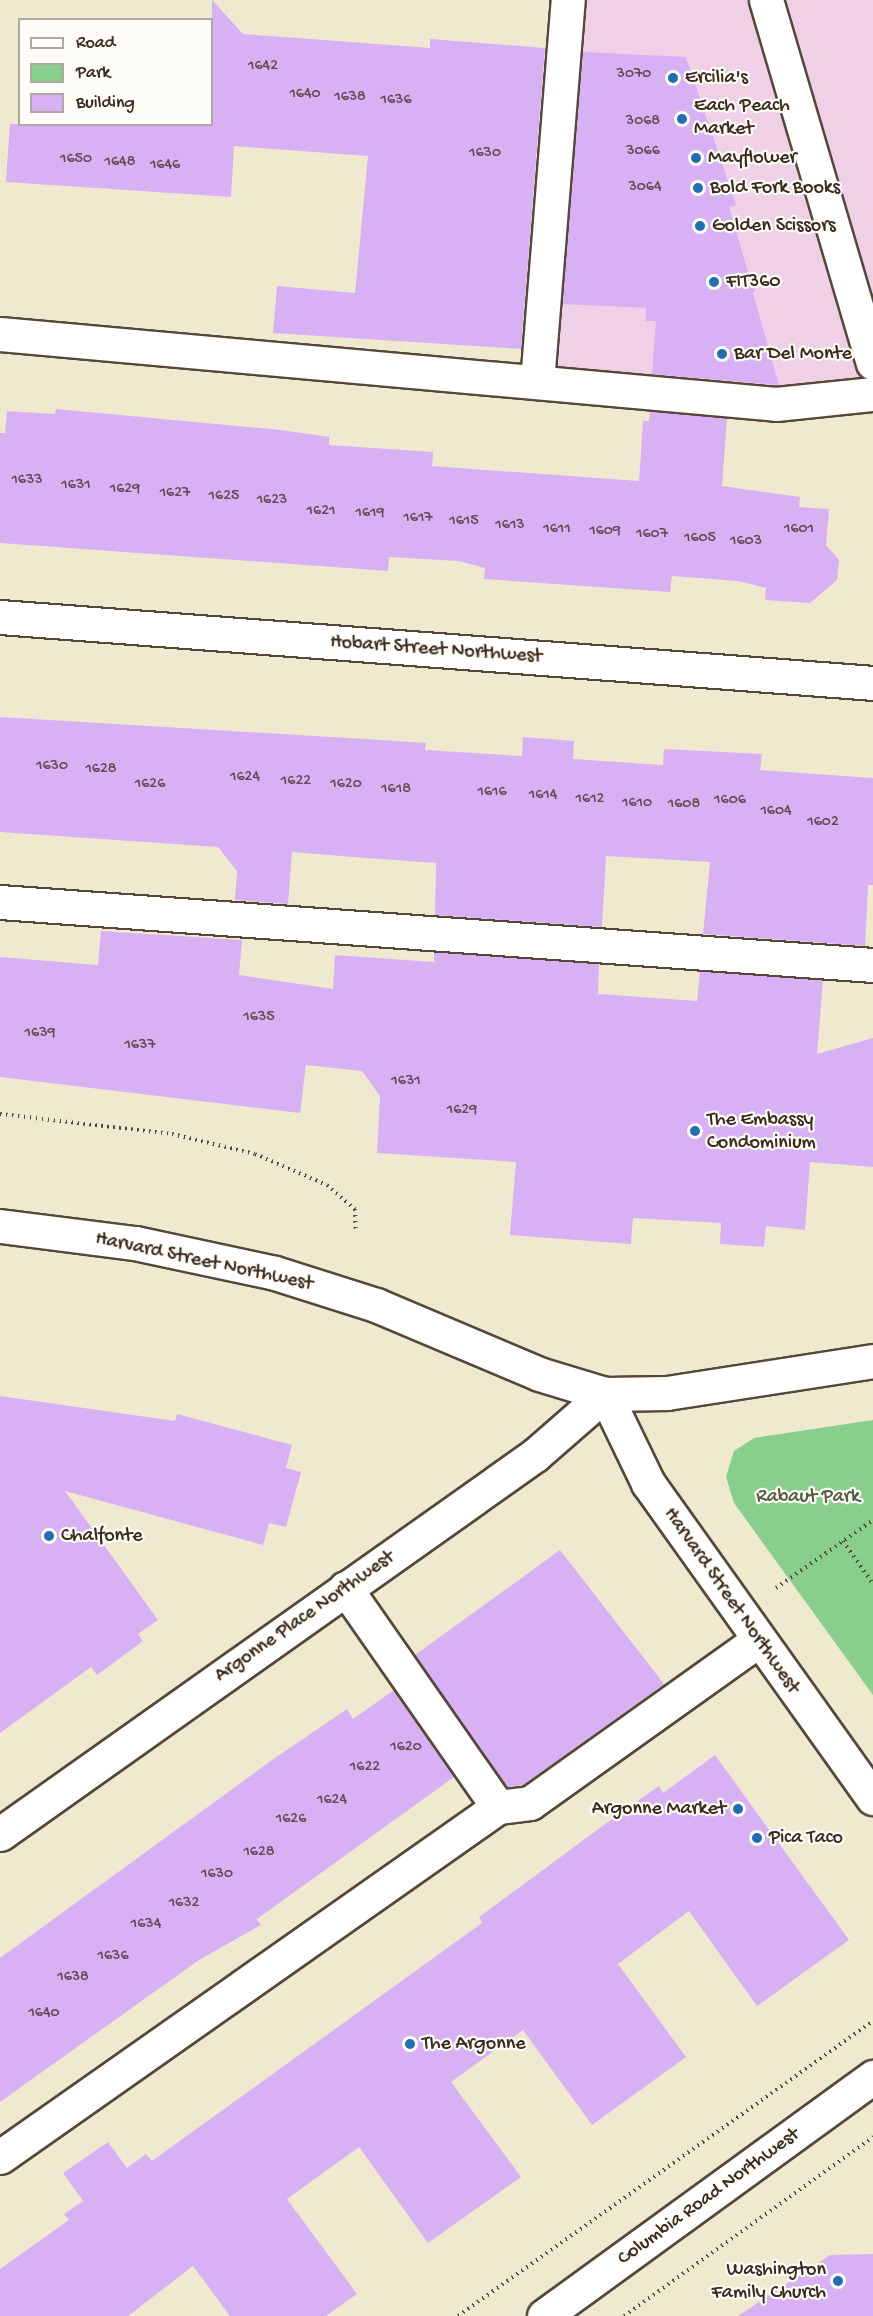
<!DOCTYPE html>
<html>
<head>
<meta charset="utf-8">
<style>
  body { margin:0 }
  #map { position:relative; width:873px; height:2316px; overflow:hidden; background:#efe9d0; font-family:"Gochi Hand",sans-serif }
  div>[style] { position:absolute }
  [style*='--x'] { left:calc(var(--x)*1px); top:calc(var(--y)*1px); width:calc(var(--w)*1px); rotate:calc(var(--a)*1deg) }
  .built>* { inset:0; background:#efd0e6 }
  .green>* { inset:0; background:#87cf8b }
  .building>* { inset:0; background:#d8b1f4 }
  .path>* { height:4px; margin-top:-2px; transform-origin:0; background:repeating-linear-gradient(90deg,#564739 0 1.5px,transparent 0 6px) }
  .roads { filter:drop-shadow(2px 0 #564739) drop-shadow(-2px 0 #564739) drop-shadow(0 2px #564739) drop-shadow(0 -2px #564739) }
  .minor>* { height:33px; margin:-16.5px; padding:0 16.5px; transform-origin:16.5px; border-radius:16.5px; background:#fff }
  .major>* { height:33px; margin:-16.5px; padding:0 16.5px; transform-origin:16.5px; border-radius:16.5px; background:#fff }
  .dots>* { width:16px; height:16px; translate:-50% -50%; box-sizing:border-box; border:3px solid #fdfcf7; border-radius:50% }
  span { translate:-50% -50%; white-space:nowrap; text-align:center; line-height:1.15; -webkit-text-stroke:4.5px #fdfcf7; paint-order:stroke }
  .number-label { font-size:16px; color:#624c54 }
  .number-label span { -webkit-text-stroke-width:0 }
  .poi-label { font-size:20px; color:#3b2a1e }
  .left { translate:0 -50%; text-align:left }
  .right { translate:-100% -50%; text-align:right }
  .street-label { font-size:20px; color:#3b2a1e }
  .park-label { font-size:20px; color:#525c3f }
  .legend { position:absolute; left:18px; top:18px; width:195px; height:108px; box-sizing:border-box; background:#fdfcf7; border:2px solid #afa8a0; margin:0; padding:8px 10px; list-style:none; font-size:18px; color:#3b2a1e }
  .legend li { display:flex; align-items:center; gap:12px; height:30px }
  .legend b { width:30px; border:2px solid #afa8a0 }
</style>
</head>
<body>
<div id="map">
  <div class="built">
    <i style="clip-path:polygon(570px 0,873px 0,873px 410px,548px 379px)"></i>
  </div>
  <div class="green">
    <i style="clip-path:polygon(873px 1420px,873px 1695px,734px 1503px,726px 1477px,734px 1451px,754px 1438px)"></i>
  </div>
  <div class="building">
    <i style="clip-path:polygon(212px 0,243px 34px,430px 48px,430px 39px,545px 48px,521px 349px,273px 333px,277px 286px,355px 293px,368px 156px,234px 146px,231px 197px,6px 182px,10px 124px,212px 124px)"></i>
    <i style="clip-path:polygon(583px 52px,686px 57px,736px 205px,729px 207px,748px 272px,760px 283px,753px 293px,779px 385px,652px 374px,656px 321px,646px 321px,646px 308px,562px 304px)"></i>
    <i style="clip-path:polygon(56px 409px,281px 430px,329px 437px,329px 445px,433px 452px,432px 466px,639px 481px,643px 421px,649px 421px,650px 411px,727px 418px,722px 486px,800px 497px,799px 507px,829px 509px,826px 545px,839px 560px,837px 580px,810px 603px,765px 600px,766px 588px,738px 581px,672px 576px,670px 592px,484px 579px,485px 568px,459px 561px,389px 557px,388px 571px,0 543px,0 433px,5px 433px,7px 411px,55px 414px)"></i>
    <i style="clip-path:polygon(0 717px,365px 739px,426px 743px,425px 750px,522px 756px,523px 737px,574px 741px,573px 759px,663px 765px,664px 749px,762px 754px,760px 770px,873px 778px,873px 885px,868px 885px,865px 946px,703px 934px,710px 862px,606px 856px,602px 927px,435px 915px,436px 863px,366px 858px,292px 852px,288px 904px,235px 900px,237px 871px,218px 847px,0 832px)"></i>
    <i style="clip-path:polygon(101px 931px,242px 940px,239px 975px,333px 989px,335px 955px,434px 962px,434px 952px,599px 964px,598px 994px,697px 1001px,700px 971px,823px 980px,817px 1054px,873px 1038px,873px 1167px,810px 1162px,805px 1230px,766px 1226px,764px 1247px,720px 1244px,721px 1223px,633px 1218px,631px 1244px,510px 1235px,516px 1162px,377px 1153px,380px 1096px,362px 1071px,306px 1065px,300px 1113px,0 1077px,0 957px,98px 965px)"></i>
    <i style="clip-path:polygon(0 1396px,175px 1421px,177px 1414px,292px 1445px,286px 1468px,301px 1472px,286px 1527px,269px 1523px,263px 1545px,65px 1491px,158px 1620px,138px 1634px,143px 1641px,97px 1675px,91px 1667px,0 1733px)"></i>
    <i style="clip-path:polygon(560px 1550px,664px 1684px,523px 1785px,507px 1787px,415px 1655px)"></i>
    <i style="clip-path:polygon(394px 1690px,454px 1777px,257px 1919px,261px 1925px,199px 1960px,0 2102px,0 1958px,275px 1758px,347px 1709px,353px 1719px)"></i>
    <i style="clip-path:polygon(715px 1755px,849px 1940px,757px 2006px,689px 1911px,618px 1964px,686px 2057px,592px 2125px,523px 2030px,451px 2082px,521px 2177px,428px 2243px,359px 2147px,287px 2199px,357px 2294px,326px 2316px,230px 2316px,193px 2266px,128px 2316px,0 2316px,0 2269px,69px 2220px,64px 2214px,83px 2201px,63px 2173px,108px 2142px,127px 2168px,146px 2154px,152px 2161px,482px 1923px,479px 1917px,612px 1819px,659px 1786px,663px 1793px)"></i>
    <i style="clip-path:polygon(873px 2254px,873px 2316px,738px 2316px,830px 2255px)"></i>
  </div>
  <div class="path">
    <i style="--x:0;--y:1114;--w:173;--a:6.6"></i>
    <i style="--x:172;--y:1134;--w:85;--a:13.5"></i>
    <i style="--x:255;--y:1154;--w:78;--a:23.3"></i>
    <i style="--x:327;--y:1185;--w:37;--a:41"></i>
    <i style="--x:355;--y:1209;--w:23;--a:88"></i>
    <i style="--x:843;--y:1541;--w:52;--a:55.1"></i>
    <i style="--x:776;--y:1588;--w:118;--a:-35"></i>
    <i style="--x:458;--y:2316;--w:509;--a:-35.41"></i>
    <i style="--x:624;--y:2316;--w:307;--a:-35.7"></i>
  </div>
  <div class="roads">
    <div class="minor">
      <i style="--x:766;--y:0;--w:378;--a:73.6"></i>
      <i style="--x:0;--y:334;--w:779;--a:5.15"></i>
      <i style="--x:776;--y:404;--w:98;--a:-5.9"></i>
      <i style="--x:537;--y:382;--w:383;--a:-85.4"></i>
      <i style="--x:0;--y:617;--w:875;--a:4.32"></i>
      <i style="--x:0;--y:902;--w:875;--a:4.13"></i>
      <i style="--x:0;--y:1226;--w:136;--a:7.2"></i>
      <i style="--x:135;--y:1243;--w:143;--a:12.1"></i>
      <i style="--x:275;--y:1273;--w:106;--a:17.6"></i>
      <i style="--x:376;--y:1305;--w:177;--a:22.9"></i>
      <i style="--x:539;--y:1374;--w:69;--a:16.9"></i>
      <i style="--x:605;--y:1394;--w:62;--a:-0.9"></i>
      <i style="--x:667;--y:1393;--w:208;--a:-8.8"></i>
      <i style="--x:605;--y:1394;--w:99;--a:64.2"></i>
      <i style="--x:648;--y:1483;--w:387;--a:54.5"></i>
      <i style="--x:498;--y:1807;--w:32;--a:-7"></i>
      <i style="--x:530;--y:1803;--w:279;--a:-35.5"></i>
      <i style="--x:0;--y:1834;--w:656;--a:-35.31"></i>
      <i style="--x:535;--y:1455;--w:93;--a:-41.1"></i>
      <i style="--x:0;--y:2157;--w:609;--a:-35.1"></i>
      <i style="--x:498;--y:1807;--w:267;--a:-124.9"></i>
    </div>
    <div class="major">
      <i style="--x:544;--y:2316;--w:407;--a:-36"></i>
    </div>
  </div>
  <div class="dots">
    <i style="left:673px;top:78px;background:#1f6fb2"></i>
    <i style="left:682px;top:119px;background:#1f6fb2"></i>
    <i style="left:696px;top:158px;background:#1f6fb2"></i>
    <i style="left:698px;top:188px;background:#1f6fb2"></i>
    <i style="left:700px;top:226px;background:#1f6fb2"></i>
    <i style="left:714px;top:282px;background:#1f6fb2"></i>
    <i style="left:722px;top:354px;background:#1f6fb2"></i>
    <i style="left:695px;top:1131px;background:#1f6fb2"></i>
    <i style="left:49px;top:1536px;background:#1f6fb2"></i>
    <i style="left:738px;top:1809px;background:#1f6fb2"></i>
    <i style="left:757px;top:1838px;background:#1f6fb2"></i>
    <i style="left:410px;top:2044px;background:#1f6fb2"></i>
    <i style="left:838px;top:2281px;background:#1f6fb2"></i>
  </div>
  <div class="number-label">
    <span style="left:263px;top:67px">1642</span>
    <span style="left:634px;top:75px">3070</span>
    <span style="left:305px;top:95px">1640</span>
    <span style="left:350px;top:98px">1638</span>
    <span style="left:396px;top:101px">1636</span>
    <span style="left:643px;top:122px">3068</span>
    <span style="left:643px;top:152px">3066</span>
    <span style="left:485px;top:154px">1630</span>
    <span style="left:76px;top:160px">1650</span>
    <span style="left:120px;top:163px">1648</span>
    <span style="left:165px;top:166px">1646</span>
    <span style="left:645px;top:188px">3064</span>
    <span style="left:27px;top:481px">1633</span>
    <span style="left:76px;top:486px">1631</span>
    <span style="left:125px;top:490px">1629</span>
    <span style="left:175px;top:494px">1627</span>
    <span style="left:224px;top:497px">1625</span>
    <span style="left:272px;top:501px">1623</span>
    <span style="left:321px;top:512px">1621</span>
    <span style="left:370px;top:514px">1619</span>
    <span style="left:418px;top:519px">1617</span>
    <span style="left:464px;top:522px">1615</span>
    <span style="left:510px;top:526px">1613</span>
    <span style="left:557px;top:530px">1611</span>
    <span style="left:799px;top:530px">1601</span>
    <span style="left:605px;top:532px">1609</span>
    <span style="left:652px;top:535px">1607</span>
    <span style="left:700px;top:539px">1605</span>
    <span style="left:746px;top:542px">1603</span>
    <span style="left:52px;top:767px">1630</span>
    <span style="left:101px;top:770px">1628</span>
    <span style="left:245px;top:778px">1624</span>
    <span style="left:296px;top:782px">1622</span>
    <span style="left:150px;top:785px">1626</span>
    <span style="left:346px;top:785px">1620</span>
    <span style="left:396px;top:790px">1618</span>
    <span style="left:492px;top:793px">1616</span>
    <span style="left:543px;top:796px">1614</span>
    <span style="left:590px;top:800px">1612</span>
    <span style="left:730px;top:801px">1606</span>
    <span style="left:637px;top:804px">1610</span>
    <span style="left:684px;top:805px">1608</span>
    <span style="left:776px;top:812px">1604</span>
    <span style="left:823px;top:823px">1602</span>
    <span style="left:259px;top:1018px">1635</span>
    <span style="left:40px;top:1034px">1639</span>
    <span style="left:140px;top:1046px">1637</span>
    <span style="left:406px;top:1082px">1631</span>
    <span style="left:462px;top:1111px">1629</span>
    <span style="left:406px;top:1748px">1620</span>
    <span style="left:365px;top:1768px">1622</span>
    <span style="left:332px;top:1801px">1624</span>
    <span style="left:291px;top:1820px">1626</span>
    <span style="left:259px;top:1853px">1628</span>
    <span style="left:217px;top:1875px">1630</span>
    <span style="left:184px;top:1904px">1632</span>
    <span style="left:146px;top:1925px">1634</span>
    <span style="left:113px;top:1957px">1636</span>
    <span style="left:73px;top:1978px">1638</span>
    <span style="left:44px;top:2014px">1640</span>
  </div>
  <div class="poi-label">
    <span class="left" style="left:685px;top:78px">Ercilia's</span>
    <span class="left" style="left:694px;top:118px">Each Peach<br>Market</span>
    <span class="left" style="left:708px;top:158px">Mayflower</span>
    <span class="left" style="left:710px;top:188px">Bold Fork Books</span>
    <span class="left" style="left:712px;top:226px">Golden Scissors</span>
    <span class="left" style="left:726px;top:282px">FIT360</span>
    <span class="left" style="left:734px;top:354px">Bar Del Monte</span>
    <span class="left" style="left:707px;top:1132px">The Embassy<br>Condominium</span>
    <span class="left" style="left:61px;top:1536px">Chalfonte</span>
    <span class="right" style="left:726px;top:1809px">Argonne Market</span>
    <span class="left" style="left:769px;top:1838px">Pica Taco</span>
    <span class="left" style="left:422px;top:2044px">The Argonne</span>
    <span class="right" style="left:826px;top:2282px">Washington<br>Family Church</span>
  </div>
  <div class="street-label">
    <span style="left:436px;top:650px;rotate:4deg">Hobart Street Northwest</span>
    <span style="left:204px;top:1262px;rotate:12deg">Harvard Street Northwest</span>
    <span style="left:731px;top:1601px;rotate:55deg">Harvard Street Northwest</span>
    <span style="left:305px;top:1617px;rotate:-35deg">Argonne Place Northwest</span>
    <span style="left:709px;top:2197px;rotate:-36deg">Columbia Road Northwest</span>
  </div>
  <div class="park-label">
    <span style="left:808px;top:1497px">Rabaut Park</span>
  </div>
  <ul class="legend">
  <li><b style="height:8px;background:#fff"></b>Road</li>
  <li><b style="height:16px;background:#87cf8b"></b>Park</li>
  <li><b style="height:16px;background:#d8b1f4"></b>Building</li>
  </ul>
</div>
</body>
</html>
